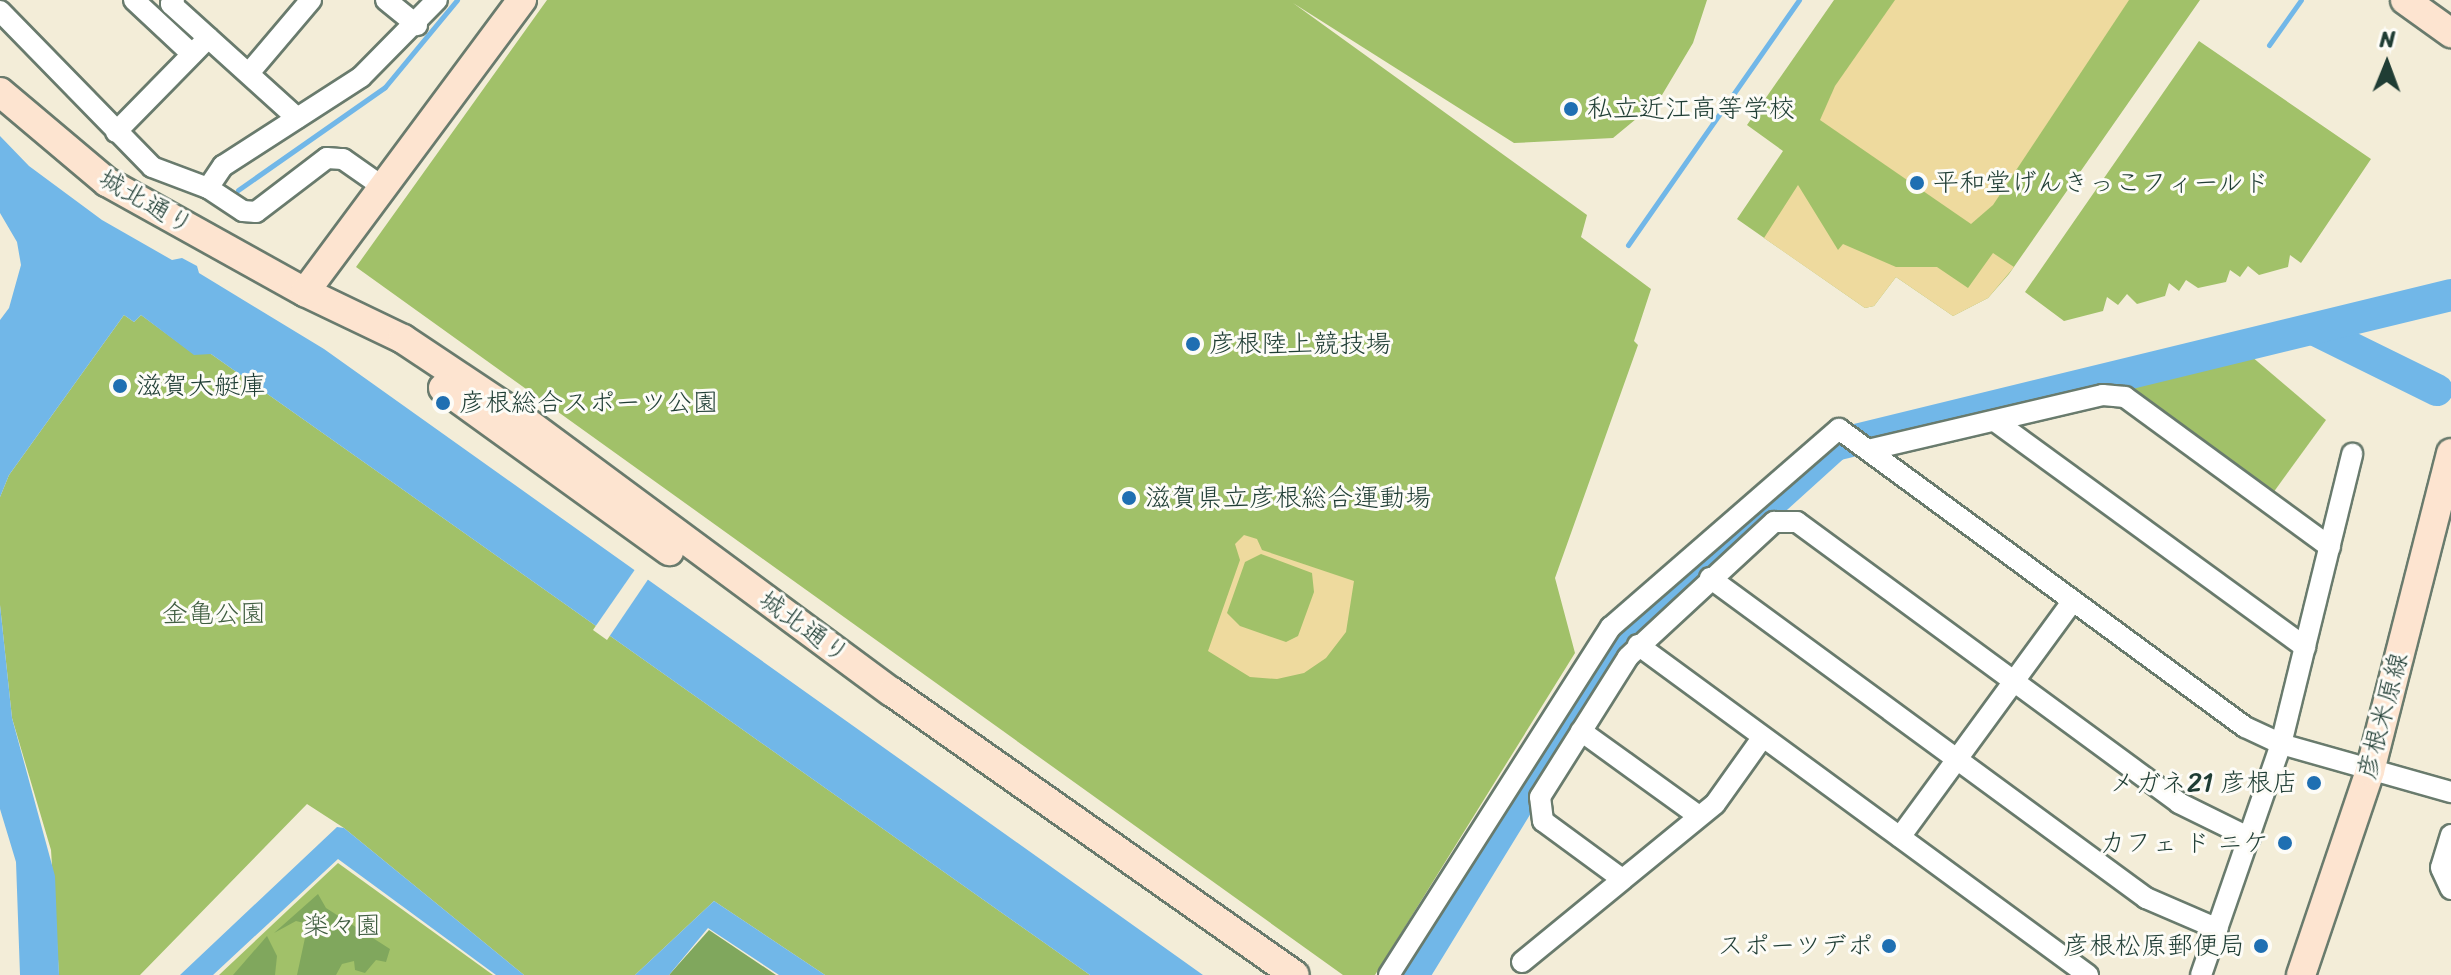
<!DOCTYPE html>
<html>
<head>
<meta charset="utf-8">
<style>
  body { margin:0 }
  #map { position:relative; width:2451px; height:975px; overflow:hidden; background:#f3edd8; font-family:Sriracha,"Klee One",sans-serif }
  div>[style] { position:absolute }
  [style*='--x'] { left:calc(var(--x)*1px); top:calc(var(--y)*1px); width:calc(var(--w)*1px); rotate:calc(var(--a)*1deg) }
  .green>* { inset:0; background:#a1c169 }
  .forest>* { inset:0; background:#80a75d }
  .sand>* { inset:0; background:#eeda9e }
  .water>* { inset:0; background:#71b7e8 }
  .pier>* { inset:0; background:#f3edd8 }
  .stream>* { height:5px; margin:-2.5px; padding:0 2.5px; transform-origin:2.5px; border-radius:2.5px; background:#71b7e8 }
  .river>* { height:32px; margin:-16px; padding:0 16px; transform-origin:16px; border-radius:16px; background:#71b7e8 }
  .roads { filter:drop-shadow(2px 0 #697b6d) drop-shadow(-2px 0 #697b6d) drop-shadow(0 2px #697b6d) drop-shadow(0 -2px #697b6d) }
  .street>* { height:20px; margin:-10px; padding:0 10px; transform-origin:10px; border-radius:10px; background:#fff }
  .secondary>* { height:28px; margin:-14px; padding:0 14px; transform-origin:14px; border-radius:14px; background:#fde4d0 }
  .dots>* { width:22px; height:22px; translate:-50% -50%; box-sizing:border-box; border:4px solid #fdfcf7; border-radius:50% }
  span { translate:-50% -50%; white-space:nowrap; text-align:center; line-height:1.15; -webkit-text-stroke:6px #fdfcf7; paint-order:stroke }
  .poi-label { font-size:26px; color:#1f3d34 }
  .left { translate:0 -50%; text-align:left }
  .right { translate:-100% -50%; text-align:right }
  .street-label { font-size:26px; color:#1f3d34 }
  .park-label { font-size:26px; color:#405e41 }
  .north { position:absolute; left:2347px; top:24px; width:80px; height:80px; -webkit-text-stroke:6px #fdfcf7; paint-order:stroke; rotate:1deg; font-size:22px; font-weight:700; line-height:32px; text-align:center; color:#1f3d34 }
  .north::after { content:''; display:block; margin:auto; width:28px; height:36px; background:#1f3d34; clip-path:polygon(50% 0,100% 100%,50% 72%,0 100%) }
</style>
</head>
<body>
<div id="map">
  <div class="green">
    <i style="clip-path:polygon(547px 0,1707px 0,1693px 43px,1659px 100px,1613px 138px,1514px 143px,1293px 3px,1587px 215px,1581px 237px,1651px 289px,1634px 341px,1638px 345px,1555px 578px,1575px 653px,1375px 975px,1343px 975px,356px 267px)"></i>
    <i style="clip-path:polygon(1834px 0,2200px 0,2009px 274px,1988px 298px,1953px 316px,1896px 277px,1874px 306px,1865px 308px,1737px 219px,1783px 151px,1747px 125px)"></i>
    <i style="clip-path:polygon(2199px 41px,2371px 159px,2301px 263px,2290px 255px,2288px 267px,2259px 275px,2248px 266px,2240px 277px,2230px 270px,2226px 282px,2198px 288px,2186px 280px,2179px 291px,2169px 283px,2165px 296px,2137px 304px,2127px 294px,2118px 305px,2107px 297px,2103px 311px,2064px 321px,2025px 292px)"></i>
    <i style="clip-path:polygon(124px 315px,134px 322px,141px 315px,194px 354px,211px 354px,1090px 975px,825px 975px,714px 901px,635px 975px,524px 975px,344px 828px,307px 804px,140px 975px,59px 975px,51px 850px,12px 718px,0 605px,0 497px,9px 475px)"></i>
    <i style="clip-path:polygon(2251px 356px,2326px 420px,2273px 493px,2124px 382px)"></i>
    <i style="clip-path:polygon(338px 863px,493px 975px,219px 975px)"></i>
  </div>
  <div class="forest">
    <i style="clip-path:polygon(318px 894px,326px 908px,390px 949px,386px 962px,376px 960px,365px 973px,355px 970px,354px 961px,342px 964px,336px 975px,297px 975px,308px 924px,296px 921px,274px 933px)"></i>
    <i style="clip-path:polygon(709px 930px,776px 975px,669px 975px)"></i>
    <i style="clip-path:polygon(267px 936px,277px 956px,275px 975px,233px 975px)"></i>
  </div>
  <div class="sand">
    <i style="clip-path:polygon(1895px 0,2129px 0,1993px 205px,1971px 224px,1820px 120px,1835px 86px)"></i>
    <i style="clip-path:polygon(1798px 185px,1838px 250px,1843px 244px,1896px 267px,1937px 267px,1968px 288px,1993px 253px,2014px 267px,1988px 298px,1953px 316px,1896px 277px,1874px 306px,1865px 308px,1764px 238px)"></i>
    <i style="clip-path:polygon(evenodd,1244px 535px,1257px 539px,1262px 550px,1354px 581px,1346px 632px,1326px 658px,1304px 673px,1277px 679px,1250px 677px,1208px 651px,1240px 560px,1235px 544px,1244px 535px,1261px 554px,1312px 573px,1314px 592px,1298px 636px,1286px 642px,1240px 626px,1227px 613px,1245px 562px,1261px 554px)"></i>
  </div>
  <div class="water">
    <i style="clip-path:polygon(0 136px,29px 166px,102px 220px,172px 260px,182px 258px,197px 266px,199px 273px,324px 349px,1203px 975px,1090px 975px,211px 354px,194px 355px,141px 315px,134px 322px,124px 315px,9px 475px,0 497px,0 320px,9px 308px,21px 265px,17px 242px,0 213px)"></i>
    <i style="clip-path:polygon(0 605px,12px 718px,55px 876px,59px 975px,20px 975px,16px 862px,0 809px)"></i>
    <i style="clip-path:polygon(337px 827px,344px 828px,524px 975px,496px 975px,338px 859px,213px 975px,180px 975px)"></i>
    <i style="clip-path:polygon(714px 901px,825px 975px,779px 975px,708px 928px,669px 975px,635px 975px)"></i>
  </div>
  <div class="pier">
    <i style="clip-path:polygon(636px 568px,649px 578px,607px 640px,593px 630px)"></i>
  </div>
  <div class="stream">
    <i style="--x:2269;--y:45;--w:55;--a:-54.6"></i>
    <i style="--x:238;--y:190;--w:179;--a:-35"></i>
    <i style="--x:385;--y:87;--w:113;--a:-50.4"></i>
    <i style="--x:1628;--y:245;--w:299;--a:-55.1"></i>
  </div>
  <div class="river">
    <i style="--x:2315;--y:330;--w:136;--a:26.2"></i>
    <i style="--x:1413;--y:975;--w:391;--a:-58.5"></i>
    <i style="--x:1617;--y:642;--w:294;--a:-42.1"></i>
    <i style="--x:1835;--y:445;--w:634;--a:-13.69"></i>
  </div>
  <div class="roads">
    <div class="street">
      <i style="--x:134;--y:0;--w:79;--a:43"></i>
      <i style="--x:174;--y:0;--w:5;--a:127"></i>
      <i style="--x:171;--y:4;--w:170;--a:42.1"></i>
      <i style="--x:386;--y:0;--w:40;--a:39"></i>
      <i style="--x:0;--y:11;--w:218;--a:45.7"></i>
      <i style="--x:152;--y:167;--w:60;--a:20.6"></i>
      <i style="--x:208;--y:188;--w:42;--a:33.3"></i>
      <i style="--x:243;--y:211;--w:13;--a:4"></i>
      <i style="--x:256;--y:212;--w:89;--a:-37.3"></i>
      <i style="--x:327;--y:158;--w:16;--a:4"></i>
      <i style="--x:343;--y:159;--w:49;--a:35"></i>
      <i style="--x:249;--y:73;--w:96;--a:-49.7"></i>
      <i style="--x:116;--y:132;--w:132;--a:-45.6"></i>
      <i style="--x:208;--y:188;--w:27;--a:-56"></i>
      <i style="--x:223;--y:166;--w:164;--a:-32.8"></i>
      <i style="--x:361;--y:77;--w:108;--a:-45.4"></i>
      <i style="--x:1995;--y:421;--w:384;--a:36.1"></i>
      <i style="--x:1868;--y:450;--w:241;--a:-13.2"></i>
      <i style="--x:2103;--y:395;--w:22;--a:5"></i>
      <i style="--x:2125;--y:397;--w:254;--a:36.2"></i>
      <i style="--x:1710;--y:578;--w:541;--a:36.28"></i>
      <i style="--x:2146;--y:898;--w:78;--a:23.3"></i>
      <i style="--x:1638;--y:645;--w:558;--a:36.25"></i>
      <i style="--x:1581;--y:731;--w:145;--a:35.8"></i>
      <i style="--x:2451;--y:835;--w:34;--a:107"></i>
      <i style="--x:2441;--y:868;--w:23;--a:65"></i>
      <i style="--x:1900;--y:837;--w:291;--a:-53.8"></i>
      <i style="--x:1622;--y:879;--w:98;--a:-143.7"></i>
      <i style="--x:1543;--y:821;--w:24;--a:-97"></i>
      <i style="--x:1540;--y:797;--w:165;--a:-57.8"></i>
      <i style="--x:1628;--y:657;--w:199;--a:-42.8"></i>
      <i style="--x:1774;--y:522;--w:23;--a:0"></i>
      <i style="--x:1797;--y:522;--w:474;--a:36.3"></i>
      <i style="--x:2179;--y:803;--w:79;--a:26.2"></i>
      <i style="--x:1522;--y:962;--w:249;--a:-39.3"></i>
      <i style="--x:1715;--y:804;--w:81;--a:-54.5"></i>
      <i style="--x:1389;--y:975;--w:413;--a:-57.5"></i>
      <i style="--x:1611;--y:627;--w:302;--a:-41"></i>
      <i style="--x:1839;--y:429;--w:504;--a:36.28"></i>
      <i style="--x:2245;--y:727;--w:40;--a:25"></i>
      <i style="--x:2281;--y:744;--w:177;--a:15.8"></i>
      <i style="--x:2201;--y:975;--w:244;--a:-70.9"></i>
      <i style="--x:2281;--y:744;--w:299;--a:-76.2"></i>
    </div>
    <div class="secondary">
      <i style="--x:2405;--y:0;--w:57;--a:35.7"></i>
      <i style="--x:0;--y:92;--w:140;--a:40.1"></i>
      <i style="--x:107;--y:182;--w:227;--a:29.1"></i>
      <i style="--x:305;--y:292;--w:109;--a:25.6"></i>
      <i style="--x:403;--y:339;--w:132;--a:33.6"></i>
      <i style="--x:513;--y:412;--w:471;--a:36.5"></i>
      <i style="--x:892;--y:692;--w:492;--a:35.1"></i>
      <i style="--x:305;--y:292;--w:364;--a:-53.4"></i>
      <i style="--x:443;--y:388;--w:279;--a:35.8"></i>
      <i style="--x:2301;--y:975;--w:215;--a:-71.3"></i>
      <i style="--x:2370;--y:771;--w:328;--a:-75.7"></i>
    </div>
  </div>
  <div class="dots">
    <i style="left:1571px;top:109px;background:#1f6fb2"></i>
    <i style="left:1917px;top:183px;background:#1f6fb2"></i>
    <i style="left:1193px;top:344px;background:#1f6fb2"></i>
    <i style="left:120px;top:386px;background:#1f6fb2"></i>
    <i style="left:443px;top:403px;background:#1f6fb2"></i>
    <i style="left:1129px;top:498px;background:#1f6fb2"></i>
    <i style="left:2314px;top:783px;background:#1f6fb2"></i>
    <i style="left:2285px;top:843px;background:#1f6fb2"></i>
    <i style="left:1889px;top:946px;background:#1f6fb2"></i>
    <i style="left:2261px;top:946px;background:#1f6fb2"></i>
  </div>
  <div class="poi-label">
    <span class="left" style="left:1587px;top:109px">私立近江高等学校</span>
    <span class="left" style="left:1933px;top:183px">平和堂げんきっこフィールド</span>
    <span class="left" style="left:1209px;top:344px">彦根陸上競技場</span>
    <span class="left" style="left:136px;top:386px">滋賀大艇庫</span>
    <span class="left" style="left:459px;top:403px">彦根総合スポーツ公園</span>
    <span class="left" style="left:1145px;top:498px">滋賀県立彦根総合運動場</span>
    <span class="right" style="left:2298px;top:783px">メガネ21 彦根店</span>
    <span class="right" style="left:2269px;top:843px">カフェ ド ニケ</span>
    <span class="right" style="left:1873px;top:946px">スポーツデポ</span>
    <span class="right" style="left:2245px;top:946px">彦根松原郵便局</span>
  </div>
  <div class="street-label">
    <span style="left:146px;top:202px;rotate:30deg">城北通り</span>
    <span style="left:804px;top:627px;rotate:36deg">城北通り</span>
    <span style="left:2383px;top:716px;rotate:-75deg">彦根米原線</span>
  </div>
  <div class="park-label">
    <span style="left:214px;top:614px">金亀公園</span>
    <span style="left:342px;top:926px">楽々園</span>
  </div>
  <div class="north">N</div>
</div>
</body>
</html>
